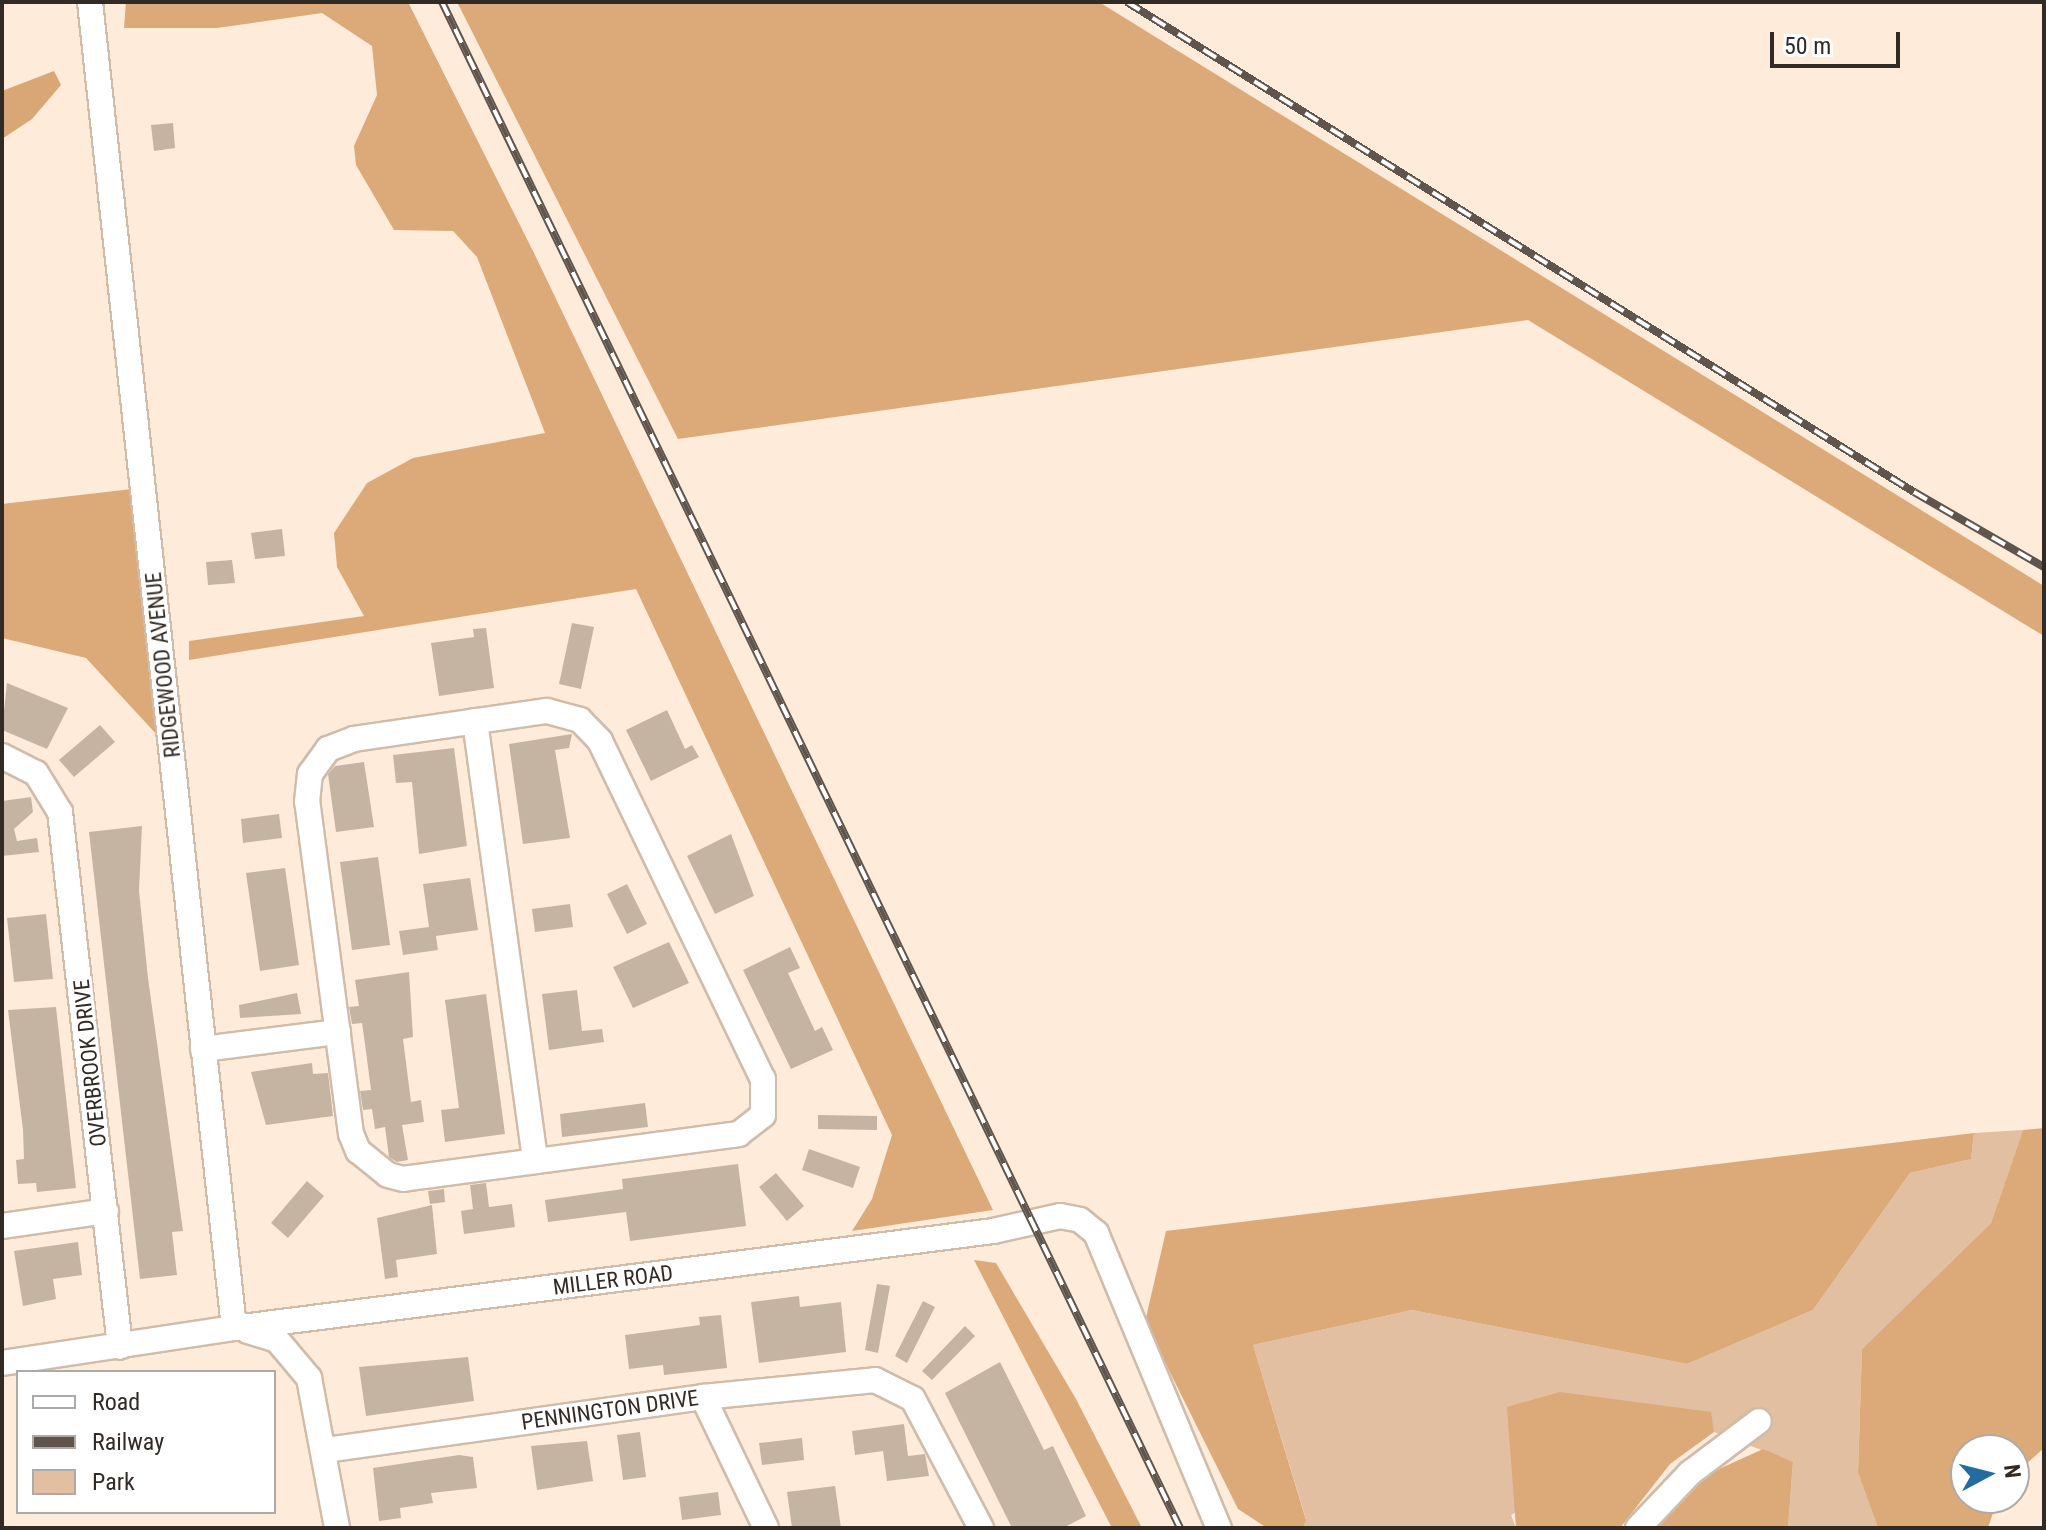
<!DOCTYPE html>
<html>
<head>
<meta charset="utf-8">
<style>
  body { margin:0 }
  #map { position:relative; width:2046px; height:1530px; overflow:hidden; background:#ffebda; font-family:"Roboto Condensed",sans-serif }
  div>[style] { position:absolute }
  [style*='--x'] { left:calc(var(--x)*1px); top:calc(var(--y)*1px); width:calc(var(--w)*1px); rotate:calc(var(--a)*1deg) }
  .green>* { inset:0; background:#e1bfa0 }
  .forest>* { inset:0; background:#dca979 }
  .water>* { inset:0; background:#d9a676 }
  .building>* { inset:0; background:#c6b4a3 }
  .roads { filter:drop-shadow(2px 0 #cfbcab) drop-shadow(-2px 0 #cfbcab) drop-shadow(0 2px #cfbcab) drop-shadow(0 -2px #cfbcab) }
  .minor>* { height:24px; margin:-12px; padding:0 12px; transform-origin:12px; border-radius:12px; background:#fff }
  .rail>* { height:8px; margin-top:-4px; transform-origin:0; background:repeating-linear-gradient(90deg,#fff 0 15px,#5f554c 0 30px); box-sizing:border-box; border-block:2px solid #5f554c }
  span { translate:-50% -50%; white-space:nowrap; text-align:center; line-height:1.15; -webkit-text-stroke:6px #fff; paint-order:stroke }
  .street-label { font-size:22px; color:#322a24 }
  .frame { position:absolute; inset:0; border:4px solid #322a24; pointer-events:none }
  .legend { position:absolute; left:16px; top:1370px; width:260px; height:144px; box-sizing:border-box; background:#fff; border:2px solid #adaaa7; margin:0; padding:10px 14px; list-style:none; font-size:24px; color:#322a24 }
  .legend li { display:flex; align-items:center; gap:16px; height:40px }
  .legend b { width:40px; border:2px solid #adaaa7 }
  .north { position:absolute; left:1950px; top:1434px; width:80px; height:80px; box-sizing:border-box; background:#fff; border:2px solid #adaaa7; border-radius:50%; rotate:83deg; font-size:22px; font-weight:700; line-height:32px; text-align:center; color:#322a24 }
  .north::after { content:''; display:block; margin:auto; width:28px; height:36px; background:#236c9f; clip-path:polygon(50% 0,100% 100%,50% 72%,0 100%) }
  .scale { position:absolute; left:1770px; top:32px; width:130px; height:36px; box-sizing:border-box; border:4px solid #322a24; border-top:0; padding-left:10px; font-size:24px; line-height:28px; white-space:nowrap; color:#322a24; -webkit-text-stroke:6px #fff; paint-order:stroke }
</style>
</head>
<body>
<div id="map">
  <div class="green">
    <i style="clip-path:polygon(2023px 1130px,1991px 1223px,1862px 1349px,1858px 1473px,1878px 1528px,1788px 1528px,1793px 1462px,1714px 1432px,1710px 1412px,1511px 1515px,1516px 1528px,1303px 1528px,1306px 1519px,1253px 1345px,1412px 1310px,1687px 1364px,1813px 1310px,1910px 1173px,1971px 1159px,1974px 1133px)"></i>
  </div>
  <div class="forest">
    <i style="clip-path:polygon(126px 2px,408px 2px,534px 253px,993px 1210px,852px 1231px,872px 1199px,892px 1135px,636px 589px,189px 660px,189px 641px,364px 616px,337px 567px,334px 533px,367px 483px,413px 458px,545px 433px,477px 257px,453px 231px,394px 230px,356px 165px,354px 146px,377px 95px,372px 46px,322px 13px,217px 28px,124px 28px)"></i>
    <i style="clip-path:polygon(457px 2px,1099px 2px,2044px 586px,2044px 636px,1528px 320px,678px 439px)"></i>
    <i style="clip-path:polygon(132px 489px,159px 737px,86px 658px,2px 638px,2px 504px)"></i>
    <i style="clip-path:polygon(2044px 1128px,2044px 1448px,2014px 1475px,2014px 1450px,1966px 1450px,1966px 1498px,1998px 1498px,1988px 1528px,1878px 1528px,1858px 1473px,1862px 1349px,1991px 1223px,2023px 1130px)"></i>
    <i style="clip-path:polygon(1974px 1133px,1971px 1159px,1910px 1173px,1813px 1310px,1687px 1364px,1412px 1310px,1253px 1345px,1306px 1520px,1303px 1528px,1267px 1528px,1238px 1509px,1145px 1322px,1166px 1231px)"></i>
    <i style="clip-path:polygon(974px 1260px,996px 1263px,1076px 1399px,1142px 1528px,1112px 1528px)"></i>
    <i style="clip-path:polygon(1560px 1392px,1711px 1412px,1714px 1432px,1670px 1464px,1620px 1528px,1516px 1528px,1507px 1407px)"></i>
    <i style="clip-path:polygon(1763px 1449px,1793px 1462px,1788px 1528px,1656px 1528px,1708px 1474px)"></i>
  </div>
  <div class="water">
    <i style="clip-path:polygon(54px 71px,61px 85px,32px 119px,2px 139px,2px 91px)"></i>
  </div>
  <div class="building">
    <i style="clip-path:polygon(173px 123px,175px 148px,154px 151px,151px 125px)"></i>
    <i style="clip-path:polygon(282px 529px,285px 556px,255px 559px,251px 533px)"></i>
    <i style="clip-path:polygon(232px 560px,235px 583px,208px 585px,206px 562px)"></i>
    <i style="clip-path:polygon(572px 623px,594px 627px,581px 689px,559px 684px)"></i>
    <i style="clip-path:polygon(486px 628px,494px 688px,439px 696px,431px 643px,474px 637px,473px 629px)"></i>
    <i style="clip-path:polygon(7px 683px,68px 708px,47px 749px,2px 730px)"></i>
    <i style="clip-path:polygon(667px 710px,685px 749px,692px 745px,699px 757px,651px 781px,626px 730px)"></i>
    <i style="clip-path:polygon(100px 725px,115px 742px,74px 777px,59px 760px)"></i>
    <i style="clip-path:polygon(572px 734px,569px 748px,555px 750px,570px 838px,523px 844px,509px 744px)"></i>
    <i style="clip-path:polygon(454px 748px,467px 846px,419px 854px,412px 782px,396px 783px,393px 755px)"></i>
    <i style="clip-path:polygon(364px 762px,374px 827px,336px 832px,328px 774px,335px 766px)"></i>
    <i style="clip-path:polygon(31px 797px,33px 812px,14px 829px,17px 841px,37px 838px,39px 852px,2px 856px,2px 801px)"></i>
    <i style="clip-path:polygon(279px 814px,282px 838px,243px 843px,241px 819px)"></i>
    <i style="clip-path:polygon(142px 826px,139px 891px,148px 978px,183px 1231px,172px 1232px,177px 1275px,140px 1279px,89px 832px)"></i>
    <i style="clip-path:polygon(731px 834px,754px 896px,715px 914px,687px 856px)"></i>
    <i style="clip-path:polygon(378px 857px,390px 945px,352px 950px,340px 862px)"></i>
    <i style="clip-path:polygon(285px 868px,299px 965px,260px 971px,246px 873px)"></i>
    <i style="clip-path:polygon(470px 878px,478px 930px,436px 936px,438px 950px,403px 955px,399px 931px,429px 927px,423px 884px)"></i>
    <i style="clip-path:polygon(627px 884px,647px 924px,627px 934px,607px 894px)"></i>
    <i style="clip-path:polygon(570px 904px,573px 927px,535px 932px,532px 909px)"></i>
    <i style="clip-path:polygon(46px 914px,53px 979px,14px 982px,7px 918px)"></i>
    <i style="clip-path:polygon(669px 942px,689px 983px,633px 1008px,613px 967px)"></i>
    <i style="clip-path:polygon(790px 947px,800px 968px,788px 973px,815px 1031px,822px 1027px,833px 1050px,791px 1069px,743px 970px)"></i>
    <i style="clip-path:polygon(409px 972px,413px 1037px,403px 1039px,411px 1102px,421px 1100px,424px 1122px,402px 1125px,408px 1160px,397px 1162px,389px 1157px,385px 1127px,375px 1129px,372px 1109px,363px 1110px,360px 1091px,371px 1090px,365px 1044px,362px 1023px,352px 1024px,349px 1007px,359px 1006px,355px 980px)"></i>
    <i style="clip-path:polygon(577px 990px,582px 1031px,602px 1029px,604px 1042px,549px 1050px,542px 994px)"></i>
    <i style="clip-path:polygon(297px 993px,301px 1014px,240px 1018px,239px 1005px)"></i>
    <i style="clip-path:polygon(486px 994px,505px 1134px,445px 1142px,441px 1110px,459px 1108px,445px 1000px)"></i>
    <i style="clip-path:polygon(56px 1007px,76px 1188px,37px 1192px,36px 1183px,18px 1184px,16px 1160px,24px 1159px,23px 1130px,8px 1010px)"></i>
    <i style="clip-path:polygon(312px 1063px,313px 1074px,328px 1073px,333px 1116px,266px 1125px,251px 1072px)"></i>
    <i style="clip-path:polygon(645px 1103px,648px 1127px,562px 1137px,560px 1114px)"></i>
    <i style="clip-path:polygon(818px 1115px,877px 1116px,877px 1130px,818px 1129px)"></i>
    <i style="clip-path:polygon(809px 1149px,860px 1167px,853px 1188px,802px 1170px)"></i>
    <i style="clip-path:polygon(738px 1164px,746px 1226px,630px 1241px,626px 1212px,548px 1222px,545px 1200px,623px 1189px,622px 1179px)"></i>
    <i style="clip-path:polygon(776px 1173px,804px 1206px,787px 1221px,759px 1187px)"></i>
    <i style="clip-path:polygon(307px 1181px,324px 1196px,288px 1238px,271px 1223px)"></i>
    <i style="clip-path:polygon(486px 1183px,489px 1207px,512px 1204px,515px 1227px,464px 1234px,461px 1211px,473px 1209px,470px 1185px)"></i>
    <i style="clip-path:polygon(444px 1189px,445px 1202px,430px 1204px,428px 1191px)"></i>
    <i style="clip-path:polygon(432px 1205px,437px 1254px,396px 1260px,398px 1277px,385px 1279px,377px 1218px)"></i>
    <i style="clip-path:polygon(78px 1242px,82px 1275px,53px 1279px,56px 1299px,23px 1306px,14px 1251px)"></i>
    <i style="clip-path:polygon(877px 1284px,890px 1286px,878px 1353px,865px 1350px)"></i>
    <i style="clip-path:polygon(799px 1296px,800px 1307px,841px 1302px,846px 1352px,759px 1363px,751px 1302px)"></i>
    <i style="clip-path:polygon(923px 1301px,935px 1307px,907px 1363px,895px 1356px)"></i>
    <i style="clip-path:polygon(721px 1315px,727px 1368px,664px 1375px,663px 1365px,629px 1369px,625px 1335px,700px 1325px,699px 1317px)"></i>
    <i style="clip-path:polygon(965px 1326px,975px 1336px,932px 1380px,922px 1371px)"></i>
    <i style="clip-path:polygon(468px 1357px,474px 1401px,366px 1416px,359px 1367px)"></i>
    <i style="clip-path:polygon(1000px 1362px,1044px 1450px,1053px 1446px,1086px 1516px,1063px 1528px,1012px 1528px,945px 1393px)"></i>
    <i style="clip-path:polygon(904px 1424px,908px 1456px,925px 1454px,929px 1476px,887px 1481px,883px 1451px,855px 1455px,852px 1431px)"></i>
    <i style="clip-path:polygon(640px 1432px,646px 1477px,623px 1480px,617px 1435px)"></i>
    <i style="clip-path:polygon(802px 1438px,804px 1460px,762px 1465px,759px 1443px)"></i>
    <i style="clip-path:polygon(587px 1441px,593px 1481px,537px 1490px,531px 1446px)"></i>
    <i style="clip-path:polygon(459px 1455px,473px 1457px,477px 1488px,431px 1493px,433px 1503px,400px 1508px,401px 1518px,379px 1521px,373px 1468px)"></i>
    <i style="clip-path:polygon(835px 1486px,841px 1528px,792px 1528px,787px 1492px)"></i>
    <i style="clip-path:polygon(718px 1492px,721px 1515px,682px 1520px,679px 1497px)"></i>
  </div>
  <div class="roads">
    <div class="minor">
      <i style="--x:90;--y:2;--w:1334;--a:83.8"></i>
      <i style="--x:547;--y:711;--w:34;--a:15"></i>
      <i style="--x:580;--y:720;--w:29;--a:46"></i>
      <i style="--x:600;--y:741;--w:375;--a:64.3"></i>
      <i style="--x:763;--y:1079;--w:36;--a:90"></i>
      <i style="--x:763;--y:1115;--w:31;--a:142"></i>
      <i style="--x:739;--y:1134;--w:339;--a:172.4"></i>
      <i style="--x:403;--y:1179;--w:16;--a:-165"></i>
      <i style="--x:388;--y:1175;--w:38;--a:-141"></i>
      <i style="--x:358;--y:1151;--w:18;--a:-112"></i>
      <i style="--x:351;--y:1134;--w:335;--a:-97.5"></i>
      <i style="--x:307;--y:802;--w:28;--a:-84"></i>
      <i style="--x:310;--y:774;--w:31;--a:-54"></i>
      <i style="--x:328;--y:749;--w:28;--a:-21"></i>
      <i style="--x:354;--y:739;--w:195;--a:-8.3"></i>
      <i style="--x:475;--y:721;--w:444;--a:82.2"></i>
      <i style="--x:2;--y:756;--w:38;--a:27"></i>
      <i style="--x:36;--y:773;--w:46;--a:58.4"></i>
      <i style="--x:60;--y:812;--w:538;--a:83.6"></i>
      <i style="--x:203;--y:1049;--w:136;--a:-7.2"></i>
      <i style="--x:2;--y:1226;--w:105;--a:-8.2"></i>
      <i style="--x:248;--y:1331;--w:30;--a:17"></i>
      <i style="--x:277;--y:1340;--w:50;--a:49.9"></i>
      <i style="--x:309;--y:1378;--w:153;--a:79.4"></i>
      <i style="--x:2;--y:1363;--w:235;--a:-8.6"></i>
      <i style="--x:234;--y:1328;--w:765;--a:-7.28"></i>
      <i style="--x:993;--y:1231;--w:69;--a:-12.6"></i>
      <i style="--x:1060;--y:1216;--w:20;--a:11"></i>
      <i style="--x:1080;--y:1220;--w:21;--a:39"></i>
      <i style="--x:1096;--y:1233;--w:320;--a:67.4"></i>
      <i style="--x:703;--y:1397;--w:145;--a:64.3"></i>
      <i style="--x:326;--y:1450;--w:381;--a:-8"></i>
      <i style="--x:703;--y:1397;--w:173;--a:-5.6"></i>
      <i style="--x:875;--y:1380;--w:42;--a:26.6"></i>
      <i style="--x:913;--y:1399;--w:146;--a:62.2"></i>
      <i style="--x:1638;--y:1528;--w:76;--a:-46.6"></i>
      <i style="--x:1690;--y:1473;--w:86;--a:-37"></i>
    </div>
  </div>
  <div class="rail">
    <i style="--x:442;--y:2;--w:1695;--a:64.19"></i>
    <i style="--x:1127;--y:2;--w:927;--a:31.91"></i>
    <i style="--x:1914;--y:492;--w:150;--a:30"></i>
  </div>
  <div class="street-label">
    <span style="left:163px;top:665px;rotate:-96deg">RIDGEWOOD AVENUE</span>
    <span style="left:90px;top:1063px;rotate:-96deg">OVERBROOK DRIVE</span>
    <span style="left:613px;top:1280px;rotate:-7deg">MILLER ROAD</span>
    <span style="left:610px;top:1410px;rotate:-8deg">PENNINGTON DRIVE</span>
  </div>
  <div class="frame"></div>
  <ul class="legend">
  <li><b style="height:10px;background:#fff"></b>Road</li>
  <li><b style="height:10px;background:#5f554c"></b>Railway</li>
  <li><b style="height:22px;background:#e1bfa0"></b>Park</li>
  </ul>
  <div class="north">N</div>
  <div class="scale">50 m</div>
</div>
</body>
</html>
